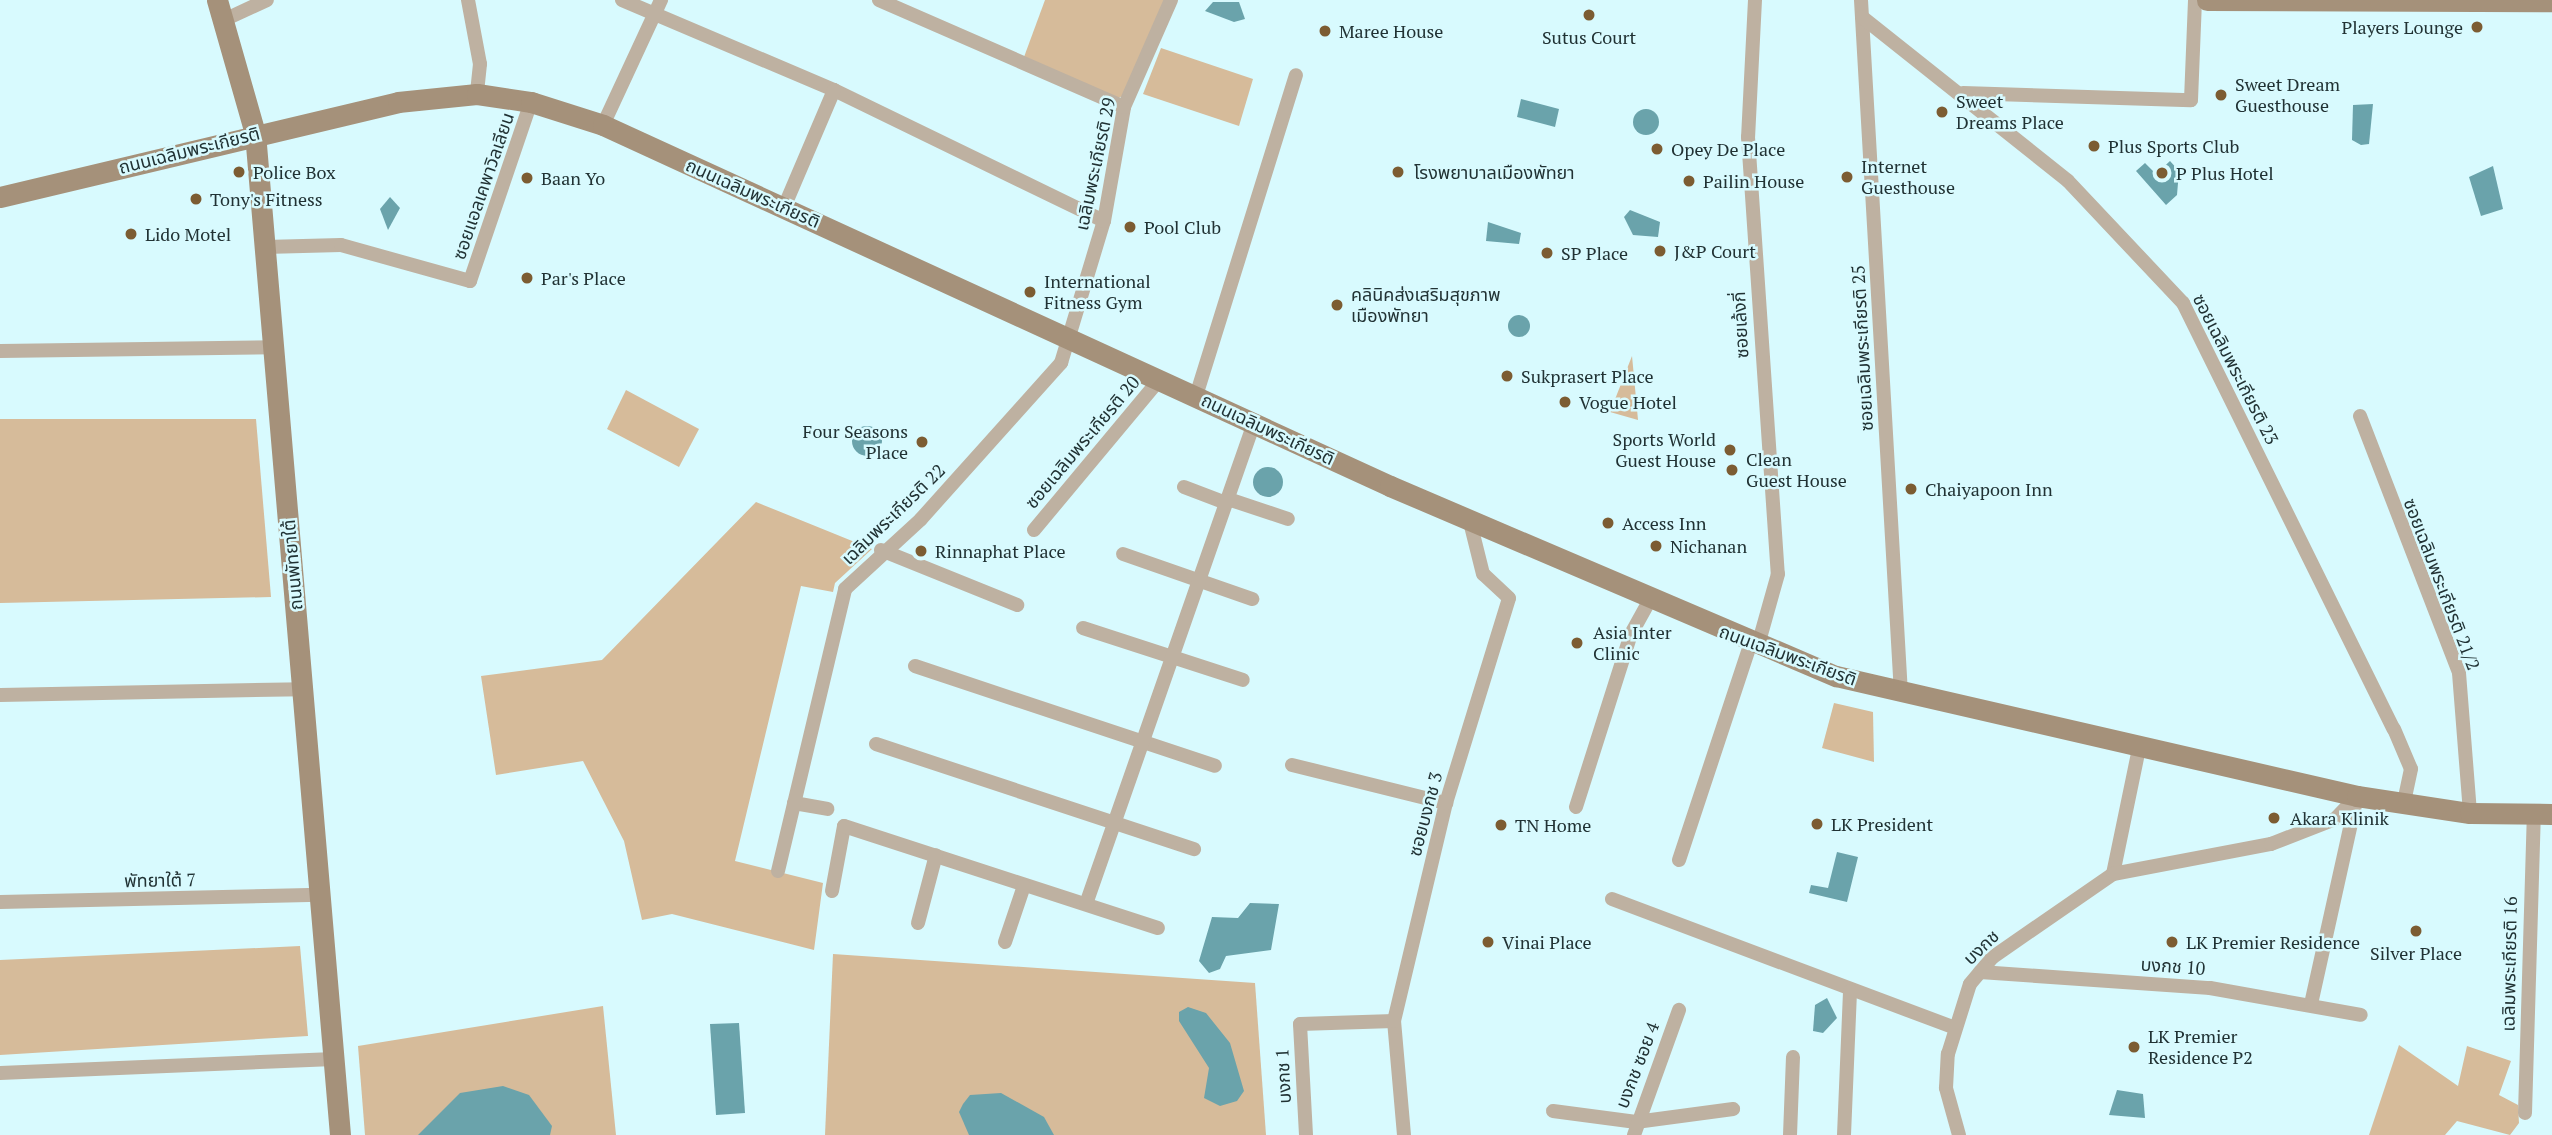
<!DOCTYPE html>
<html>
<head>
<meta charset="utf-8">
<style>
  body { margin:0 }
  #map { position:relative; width:2552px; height:1135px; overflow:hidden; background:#d8fafe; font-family:"PT Serif","Noto Sans Thai",serif }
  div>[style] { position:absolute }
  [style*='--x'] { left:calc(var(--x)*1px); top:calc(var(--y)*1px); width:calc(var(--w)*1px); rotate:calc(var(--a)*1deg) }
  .green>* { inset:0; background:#d6bb9a }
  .water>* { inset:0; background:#6aa3ab }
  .round { border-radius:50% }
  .street>* { height:14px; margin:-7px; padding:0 7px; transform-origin:7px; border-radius:7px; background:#beb1a1 }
  .secondary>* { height:21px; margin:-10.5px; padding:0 10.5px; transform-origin:10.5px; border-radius:10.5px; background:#a5917a }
  .dots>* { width:19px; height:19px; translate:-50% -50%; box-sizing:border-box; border:4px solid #d8fafe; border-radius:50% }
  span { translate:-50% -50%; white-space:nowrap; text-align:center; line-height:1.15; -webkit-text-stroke:5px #d8fafe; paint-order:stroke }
  .poi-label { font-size:18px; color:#213234 }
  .right { translate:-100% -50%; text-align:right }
  .left { translate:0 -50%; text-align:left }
  .street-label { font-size:18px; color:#213234 }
</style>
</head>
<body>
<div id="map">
  <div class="green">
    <i style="clip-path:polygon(1045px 0,1165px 0,1124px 95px,1117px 99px,1024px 57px)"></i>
    <i style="clip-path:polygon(1161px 48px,1253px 79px,1239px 126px,1143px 94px)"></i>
    <i style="clip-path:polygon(1632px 356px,1638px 420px,1610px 412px)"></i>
    <i style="clip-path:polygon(626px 390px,699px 429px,679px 467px,607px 429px)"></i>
    <i style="clip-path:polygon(0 419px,256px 419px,271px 597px,0 603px)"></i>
    <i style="clip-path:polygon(756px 502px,872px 549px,835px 583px,833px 592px,801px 586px,735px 861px,823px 883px,814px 950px,672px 914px,642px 920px,624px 841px,583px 761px,496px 775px,481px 676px,602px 660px)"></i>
    <i style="clip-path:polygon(1834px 703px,1873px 712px,1874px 762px,1822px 748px)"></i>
    <i style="clip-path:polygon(300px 946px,308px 1036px,0 1055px,0 960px)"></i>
    <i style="clip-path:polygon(833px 954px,1255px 983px,1266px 1135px,825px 1135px)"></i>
    <i style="clip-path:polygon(603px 1006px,616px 1135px,365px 1135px,358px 1046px)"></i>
    <i style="clip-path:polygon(2399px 1045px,2458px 1086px,2467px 1046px,2511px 1061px,2499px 1095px,2518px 1105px,2519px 1123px,2510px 1135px,2457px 1121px,2445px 1135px,2369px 1135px)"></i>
  </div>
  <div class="water">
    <i style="clip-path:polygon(1213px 2px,1239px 2px,1245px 19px,1234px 22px,1205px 11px)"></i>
    <i style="clip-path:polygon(1521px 99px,1559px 109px,1555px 127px,1517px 117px)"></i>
    <i style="clip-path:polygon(2373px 104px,2369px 144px,2361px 145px,2352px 140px,2353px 105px)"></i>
    <i class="round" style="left:1633px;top:109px;width:26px;height:26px"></i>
    <i style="clip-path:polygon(2170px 161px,2179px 171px,2177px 195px,2166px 205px,2136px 171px,2145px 163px,2156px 174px)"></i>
    <i style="clip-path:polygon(2493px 166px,2503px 209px,2481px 216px,2469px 177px)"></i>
    <i style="clip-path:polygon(390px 197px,400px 208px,388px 230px,380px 209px)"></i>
    <i style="clip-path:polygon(1630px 210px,1660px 222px,1658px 237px,1633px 235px,1624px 217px)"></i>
    <i style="clip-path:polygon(1488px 222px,1521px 233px,1519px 244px,1486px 241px)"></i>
    <i class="round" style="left:1508px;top:315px;width:22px;height:22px"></i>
    <i class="round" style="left:852px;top:426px;width:30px;height:30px"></i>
    <i class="round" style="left:1253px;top:467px;width:30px;height:30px"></i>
    <i style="clip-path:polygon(1837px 852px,1858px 857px,1847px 902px,1809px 893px,1811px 885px,1828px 888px)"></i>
    <i style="clip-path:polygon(1250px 903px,1279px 904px,1271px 950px,1226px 956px,1220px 969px,1209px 973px,1199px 961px,1212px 917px,1238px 918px)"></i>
    <i style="clip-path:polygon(1827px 998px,1837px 1018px,1823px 1033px,1813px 1031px,1815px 1005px)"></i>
    <i style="clip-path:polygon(1188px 1007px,1206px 1013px,1230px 1043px,1244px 1091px,1237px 1101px,1220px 1106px,1204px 1098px,1209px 1068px,1179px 1021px,1179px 1012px)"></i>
    <i style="clip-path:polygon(739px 1023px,745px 1113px,716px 1115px,710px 1024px)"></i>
    <i style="clip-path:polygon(503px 1086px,529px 1095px,552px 1126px,550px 1135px,418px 1135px,460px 1093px)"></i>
    <i style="clip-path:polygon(2117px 1090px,2143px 1094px,2145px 1118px,2109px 1115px)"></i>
    <i style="clip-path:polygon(1001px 1093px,1044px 1117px,1054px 1135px,969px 1135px,959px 1112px,963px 1104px,970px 1095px)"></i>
  </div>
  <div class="street">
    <i style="--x:468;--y:0;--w:65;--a:79.4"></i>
    <i style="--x:480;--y:64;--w:30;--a:96"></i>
    <i style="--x:622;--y:0;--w:230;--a:23"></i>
    <i style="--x:834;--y:90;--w:300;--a:25.9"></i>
    <i style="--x:879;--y:0;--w:267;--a:23.6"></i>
    <i style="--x:1755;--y:0;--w:137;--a:92.9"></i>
    <i style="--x:1748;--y:137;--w:438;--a:86.1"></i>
    <i style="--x:1778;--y:574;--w:74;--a:105.7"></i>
    <i style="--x:1861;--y:0;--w:694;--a:86.7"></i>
    <i style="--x:1862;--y:17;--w:263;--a:38.5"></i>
    <i style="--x:2068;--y:181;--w:168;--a:46.7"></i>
    <i style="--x:2183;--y:303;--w:475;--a:63.7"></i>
    <i style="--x:2394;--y:729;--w:43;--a:67"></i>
    <i style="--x:2411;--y:769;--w:35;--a:102"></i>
    <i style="--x:226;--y:19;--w:45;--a:-24.9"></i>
    <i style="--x:1963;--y:93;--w:228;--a:1.8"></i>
    <i style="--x:2191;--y:100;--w:100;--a:-87.7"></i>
    <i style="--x:603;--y:125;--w:138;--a:-65.1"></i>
    <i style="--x:785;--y:205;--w:125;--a:-66.9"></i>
    <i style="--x:265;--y:247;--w:76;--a:-1.5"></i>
    <i style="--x:341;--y:245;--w:134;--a:15.6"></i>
    <i style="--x:470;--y:281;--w:189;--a:-71.2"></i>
    <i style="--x:0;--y:351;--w:274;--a:-0.8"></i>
    <i style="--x:1196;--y:396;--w:336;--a:-72.7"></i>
    <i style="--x:2360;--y:416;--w:275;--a:68.9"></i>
    <i style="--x:2459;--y:673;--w:140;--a:85.5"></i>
    <i style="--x:1184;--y:487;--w:45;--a:20.9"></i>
    <i style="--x:1228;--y:499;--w:63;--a:18.4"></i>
    <i style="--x:1034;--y:530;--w:197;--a:-50.2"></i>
    <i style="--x:881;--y:550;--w:147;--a:22"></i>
    <i style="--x:1123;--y:554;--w:137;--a:19.2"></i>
    <i style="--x:1083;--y:628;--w:168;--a:18"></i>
    <i style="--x:915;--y:666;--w:316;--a:18.4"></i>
    <i style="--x:0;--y:695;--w:302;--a:-1.1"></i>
    <i style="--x:876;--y:744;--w:335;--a:18.3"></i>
    <i style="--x:1292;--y:765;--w:159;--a:13.9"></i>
    <i style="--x:794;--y:803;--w:34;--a:10"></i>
    <i style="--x:1576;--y:807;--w:182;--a:-72.4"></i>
    <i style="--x:1631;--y:634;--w:38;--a:-61"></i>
    <i style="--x:1679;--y:860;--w:230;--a:-71.7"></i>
    <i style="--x:778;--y:871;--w:290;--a:-76.6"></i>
    <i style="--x:845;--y:589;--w:103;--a:-42.6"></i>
    <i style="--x:921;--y:519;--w:210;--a:-48.1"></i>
    <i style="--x:1061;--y:363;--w:148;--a:-73.2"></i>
    <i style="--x:1104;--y:221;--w:116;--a:-80"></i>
    <i style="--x:1124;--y:107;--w:117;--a:-66.3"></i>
    <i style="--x:2113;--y:874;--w:129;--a:-78.3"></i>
    <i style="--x:832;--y:891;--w:66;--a:-79.5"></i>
    <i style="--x:844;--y:826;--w:330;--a:18"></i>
    <i style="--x:1612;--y:899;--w:364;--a:20.6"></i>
    <i style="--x:0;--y:902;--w:320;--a:-1.3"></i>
    <i style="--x:1086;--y:904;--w:509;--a:-70.75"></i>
    <i style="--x:918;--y:923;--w:70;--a:-75.2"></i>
    <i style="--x:1005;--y:942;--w:59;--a:-71.3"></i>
    <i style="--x:1980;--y:972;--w:231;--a:4"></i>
    <i style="--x:2210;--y:988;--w:153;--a:10.1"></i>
    <i style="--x:2311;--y:1004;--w:212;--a:-77.5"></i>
    <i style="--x:0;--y:1073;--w:334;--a:-2.4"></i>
    <i style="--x:1553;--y:1111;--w:84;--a:7.5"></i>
    <i style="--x:1636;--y:1122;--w:98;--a:-7.6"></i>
    <i style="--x:2525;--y:1113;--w:298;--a:-88.3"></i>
    <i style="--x:1306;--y:1135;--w:111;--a:-93.1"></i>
    <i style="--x:1300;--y:1024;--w:94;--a:-1.8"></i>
    <i style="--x:1404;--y:1135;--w:114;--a:-95"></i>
    <i style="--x:1394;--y:1021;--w:224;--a:-76.6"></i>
    <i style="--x:1446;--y:803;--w:214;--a:-72.9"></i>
    <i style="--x:1509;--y:598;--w:35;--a:-137"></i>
    <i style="--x:1483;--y:574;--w:58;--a:-104"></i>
    <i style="--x:1634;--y:1135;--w:133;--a:-70.2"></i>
    <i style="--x:1790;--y:1135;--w:78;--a:-87.8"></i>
    <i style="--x:1844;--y:1135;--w:144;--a:-87.6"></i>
    <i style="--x:1959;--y:1135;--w:49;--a:-105.5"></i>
    <i style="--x:1946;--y:1088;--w:34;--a:-87"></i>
    <i style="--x:1948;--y:1054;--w:73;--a:-72.6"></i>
    <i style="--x:1970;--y:984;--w:35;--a:-50"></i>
    <i style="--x:1993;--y:957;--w:146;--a:-34.7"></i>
    <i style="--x:2113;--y:874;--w:161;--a:-10.8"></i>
    <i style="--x:2271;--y:844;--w:69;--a:-21.3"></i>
    <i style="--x:2335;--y:819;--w:32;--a:-46"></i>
  </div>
  <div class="secondary">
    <i style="--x:217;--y:0;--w:138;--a:74.1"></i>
    <i style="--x:255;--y:133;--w:1006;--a:85.15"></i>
    <i style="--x:2207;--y:0;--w:345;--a:0.2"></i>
    <i style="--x:0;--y:197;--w:409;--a:-13.4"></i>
    <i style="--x:398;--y:102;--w:79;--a:-5.8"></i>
    <i style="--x:477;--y:94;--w:55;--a:8.4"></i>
    <i style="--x:531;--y:102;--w:76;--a:17.7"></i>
    <i style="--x:603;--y:125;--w:866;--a:24.64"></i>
    <i style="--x:1390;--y:486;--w:485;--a:23.1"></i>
    <i style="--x:1836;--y:676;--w:535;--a:12.97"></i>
    <i style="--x:2357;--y:796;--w:114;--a:8.6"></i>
    <i style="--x:2470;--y:813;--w:82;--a:0.7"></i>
  </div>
  <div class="dots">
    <i style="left:1589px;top:15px;background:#7c5c32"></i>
    <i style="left:2477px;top:27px;background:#7c5c32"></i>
    <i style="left:1325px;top:31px;background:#7c5c32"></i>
    <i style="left:2221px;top:95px;background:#7c5c32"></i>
    <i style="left:1942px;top:112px;background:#7c5c32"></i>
    <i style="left:2094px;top:146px;background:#7c5c32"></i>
    <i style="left:1657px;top:149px;background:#7c5c32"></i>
    <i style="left:239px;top:172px;background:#7c5c32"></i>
    <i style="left:1398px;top:172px;background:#7c5c32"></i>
    <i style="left:2162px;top:173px;background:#7c5c32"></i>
    <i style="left:1847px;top:177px;background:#7c5c32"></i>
    <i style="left:527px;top:178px;background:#7c5c32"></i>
    <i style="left:1689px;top:181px;background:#7c5c32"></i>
    <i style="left:196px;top:199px;background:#7c5c32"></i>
    <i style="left:1130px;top:227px;background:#7c5c32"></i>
    <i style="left:131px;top:234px;background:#7c5c32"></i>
    <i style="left:1660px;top:251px;background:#7c5c32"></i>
    <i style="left:1547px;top:253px;background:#7c5c32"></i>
    <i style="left:527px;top:278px;background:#7c5c32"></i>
    <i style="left:1030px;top:292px;background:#7c5c32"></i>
    <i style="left:1337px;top:305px;background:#7c5c32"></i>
    <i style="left:1507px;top:376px;background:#7c5c32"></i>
    <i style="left:1565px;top:402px;background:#7c5c32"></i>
    <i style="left:922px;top:442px;background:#7c5c32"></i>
    <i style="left:1730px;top:450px;background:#7c5c32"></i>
    <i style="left:1732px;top:470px;background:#7c5c32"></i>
    <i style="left:1911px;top:489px;background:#7c5c32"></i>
    <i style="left:1608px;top:523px;background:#7c5c32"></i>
    <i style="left:1656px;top:546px;background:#7c5c32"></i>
    <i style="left:921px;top:551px;background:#7c5c32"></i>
    <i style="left:1577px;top:643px;background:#7c5c32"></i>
    <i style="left:2274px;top:818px;background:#7c5c32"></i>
    <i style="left:1817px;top:824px;background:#7c5c32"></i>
    <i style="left:1501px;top:825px;background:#7c5c32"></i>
    <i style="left:2416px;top:931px;background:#7c5c32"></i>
    <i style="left:1488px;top:942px;background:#7c5c32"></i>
    <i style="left:2172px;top:942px;background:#7c5c32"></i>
    <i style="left:2134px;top:1047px;background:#7c5c32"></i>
  </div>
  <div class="poi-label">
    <span class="right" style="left:2463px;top:27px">Players Lounge</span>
    <span class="left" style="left:1339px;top:31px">Maree House</span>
    <span style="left:1589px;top:37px">Sutus Court</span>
    <span class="left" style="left:2235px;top:95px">Sweet Dream<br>Guesthouse</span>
    <span class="left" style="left:1956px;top:112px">Sweet<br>Dreams Place</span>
    <span class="left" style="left:2108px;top:146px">Plus Sports Club</span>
    <span class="left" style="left:1671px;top:149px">Opey De Place</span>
    <span class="left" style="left:1861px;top:177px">Internet<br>Guesthouse</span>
    <span class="left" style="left:253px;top:172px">Police Box</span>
    <span class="left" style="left:1414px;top:172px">โรงพยาบาลเมืองพัทยา</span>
    <span class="left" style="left:2176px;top:173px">P Plus Hotel</span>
    <span class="left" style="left:541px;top:178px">Baan Yo</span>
    <span class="left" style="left:1703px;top:181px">Pailin House</span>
    <span class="left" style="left:210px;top:199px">Tony's Fitness</span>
    <span class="left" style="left:1144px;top:227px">Pool Club</span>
    <span class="left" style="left:145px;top:234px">Lido Motel</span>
    <span class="left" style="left:1674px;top:251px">J&amp;P Court</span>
    <span class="left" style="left:1561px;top:253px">SP Place</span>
    <span class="left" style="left:541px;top:278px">Par's Place</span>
    <span class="left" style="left:1044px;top:292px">International<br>Fitness Gym</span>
    <span class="left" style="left:1351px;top:305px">คลินิคส่งเสริมสุขภาพ<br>เมืองพัทยา</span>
    <span class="left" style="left:1521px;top:376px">Sukprasert Place</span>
    <span class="left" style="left:1579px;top:402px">Vogue Hotel</span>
    <span class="right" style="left:908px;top:442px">Four Seasons<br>Place</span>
    <span class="right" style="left:1716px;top:450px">Sports World<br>Guest House</span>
    <span class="left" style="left:1746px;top:470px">Clean<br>Guest House</span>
    <span class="left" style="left:1925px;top:489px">Chaiyapoon Inn</span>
    <span class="left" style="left:1622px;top:523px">Access Inn</span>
    <span class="left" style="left:1670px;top:546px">Nichanan</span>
    <span class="left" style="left:935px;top:551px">Rinnaphat Place</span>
    <span class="left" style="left:1593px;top:643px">Asia Inter<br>Clinic</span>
    <span class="left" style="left:2290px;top:818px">Akara Klinik</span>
    <span class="left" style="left:1831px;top:824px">LK President</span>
    <span class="left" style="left:1515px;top:825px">TN Home</span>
    <span class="left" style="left:1502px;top:942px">Vinai Place</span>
    <span class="left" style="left:2186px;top:942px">LK Premier Residence</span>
    <span style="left:2416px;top:953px">Silver Place</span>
    <span class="left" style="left:2148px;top:1047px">LK Premier<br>Residence P2</span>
  </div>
  <div class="street-label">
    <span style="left:189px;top:150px;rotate:-14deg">ถนนเฉลิมพระเกียรติ</span>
    <span style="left:1095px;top:164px;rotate:-78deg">เฉลิมพระเกียรติ 29</span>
    <span style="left:483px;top:186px;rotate:-71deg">ซอยแอลเคพาวิลเลียน</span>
    <span style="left:753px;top:193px;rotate:24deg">ถนนเฉลิมพระเกียรติ</span>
    <span style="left:1740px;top:325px;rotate:-93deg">ซอยเล้งกี่</span>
    <span style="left:1862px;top:348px;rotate:-93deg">ซอยเฉลิมพระเกียรติ 25</span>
    <span style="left:2236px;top:369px;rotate:63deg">ซอยเฉลิมพระเกียรติ 23</span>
    <span style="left:1268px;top:429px;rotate:25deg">ถนนเฉลิมพระเกียรติ</span>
    <span style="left:1082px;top:442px;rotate:-50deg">ซอยเฉลิมพระเกียรติ 20</span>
    <span style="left:893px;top:514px;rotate:-44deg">เฉลิมพระเกียรติ 22</span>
    <span style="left:292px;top:565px;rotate:-95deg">ถนนพัทยาใต้</span>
    <span style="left:2442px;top:584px;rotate:69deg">ซอยเฉลิมพระเกียรติ 21/2</span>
    <span style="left:1788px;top:655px;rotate:20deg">ถนนเฉลิมพระเกียรติ</span>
    <span style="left:1425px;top:814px;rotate:-75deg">ซอยบงกช 3</span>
    <span style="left:160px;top:880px;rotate:-1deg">พัทยาใต้ 7</span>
    <span style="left:1981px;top:947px;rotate:-44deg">บงกช</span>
    <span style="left:2509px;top:964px;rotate:-89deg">เฉลิมพระเกียรติ 16</span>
    <span style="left:2173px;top:966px;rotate:4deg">บงกช 10</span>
    <span style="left:1637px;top:1065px;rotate:-69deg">บงกช ซอย 4</span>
    <span style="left:1283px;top:1076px;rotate:-93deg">บงกช 1</span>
  </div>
</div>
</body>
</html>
